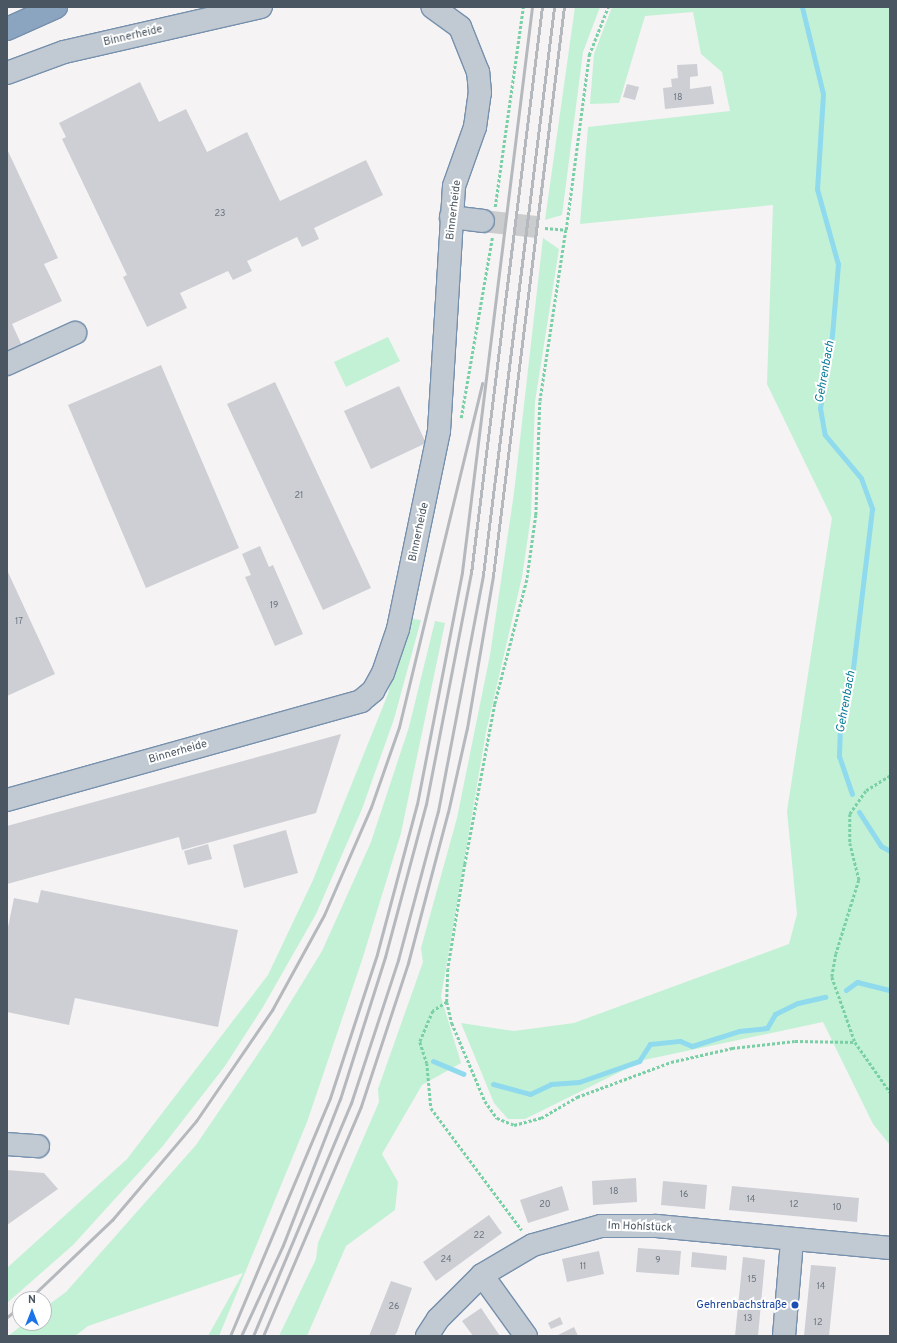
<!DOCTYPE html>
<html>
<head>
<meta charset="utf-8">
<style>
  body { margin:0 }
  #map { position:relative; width:897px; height:1343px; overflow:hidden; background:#f5f3f3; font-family:Overpass,sans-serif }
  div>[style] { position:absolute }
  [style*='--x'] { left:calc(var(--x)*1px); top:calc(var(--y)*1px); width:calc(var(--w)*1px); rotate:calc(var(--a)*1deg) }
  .green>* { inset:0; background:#c3f1d5 }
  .stream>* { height:5px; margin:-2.5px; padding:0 2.5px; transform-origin:2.5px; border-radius:2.5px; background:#90daee }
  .building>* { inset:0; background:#cdcfd5 }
  .minor-tunnel>* { height:22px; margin-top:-11px; transform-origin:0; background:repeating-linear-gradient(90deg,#caccce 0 22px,transparent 0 33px) }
  .path>* { height:2.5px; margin-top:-1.25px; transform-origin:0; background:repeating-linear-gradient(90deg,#7ad0a6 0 3px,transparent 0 5px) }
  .roads { filter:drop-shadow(1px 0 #7690ad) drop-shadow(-1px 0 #7690ad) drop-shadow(0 1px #7690ad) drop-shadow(0 -1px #7690ad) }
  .minor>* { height:22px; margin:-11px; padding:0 11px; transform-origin:11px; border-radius:11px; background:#c1cad2 }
  .highway>* { height:22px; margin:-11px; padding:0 11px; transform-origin:11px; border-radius:11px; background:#8ba5c1 }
  .rail>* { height:3px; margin:-1.5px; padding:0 1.5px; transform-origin:1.5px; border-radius:1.5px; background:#b5b8bd }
  .dots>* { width:11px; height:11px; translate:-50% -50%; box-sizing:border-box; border:2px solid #fff; border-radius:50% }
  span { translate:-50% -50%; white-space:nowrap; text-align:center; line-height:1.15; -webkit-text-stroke:4px #fff; paint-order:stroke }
  .number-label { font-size:9px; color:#6b747e }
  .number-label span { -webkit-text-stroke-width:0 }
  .street-label { font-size:11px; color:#4a5661 }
  .transit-label { font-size:11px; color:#164399 }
  .right { translate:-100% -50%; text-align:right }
  .water-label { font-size:12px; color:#0c7c9b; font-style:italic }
  .frame { position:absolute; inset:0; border:8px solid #4a5661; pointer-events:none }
  .north { position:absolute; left:12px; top:1291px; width:40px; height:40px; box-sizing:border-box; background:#fff; border:1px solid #b7bbc0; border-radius:50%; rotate:0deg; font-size:11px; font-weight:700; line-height:16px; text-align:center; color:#4a5661 }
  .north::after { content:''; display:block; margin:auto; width:14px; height:18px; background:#1a73e8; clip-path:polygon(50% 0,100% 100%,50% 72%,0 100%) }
</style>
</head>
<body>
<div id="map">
  <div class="green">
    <i style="clip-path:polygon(575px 7px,600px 7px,583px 52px,562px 215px,545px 220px)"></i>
    <i style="clip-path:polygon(612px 7px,890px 7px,890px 1145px,873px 1124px,823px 1022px,644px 1060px,525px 1119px,508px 1119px,494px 1103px,461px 1023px,514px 1031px,574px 1023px,789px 944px,797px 914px,787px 811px,832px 518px,767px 384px,773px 205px,580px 224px,588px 127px,730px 111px,722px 72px,701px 54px,693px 12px,645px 16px,619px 103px,590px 104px,594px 54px)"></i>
    <i style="clip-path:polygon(543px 238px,559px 249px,535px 402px,531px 516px,522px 577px,486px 732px,441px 997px,461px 1063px,422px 1085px,382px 1154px,398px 1182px,395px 1210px,346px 1246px,307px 1336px,279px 1336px,316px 1259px,318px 1243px,379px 1102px,378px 1089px,423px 962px,421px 948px,457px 818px,490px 655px,514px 493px)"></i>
    <i style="clip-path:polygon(388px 337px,400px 361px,346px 387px,334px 362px)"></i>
    <i style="clip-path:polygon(404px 618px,421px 620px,394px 719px,362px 809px,316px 914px,263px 1007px,225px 1066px,162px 1147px,73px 1245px,7px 1303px,7px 1268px,127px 1159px,268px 975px,313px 880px,388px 694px)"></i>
    <i style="clip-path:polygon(435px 621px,445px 623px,401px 833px,362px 960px,307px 1122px,219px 1336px,208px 1336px,243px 1273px,88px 1326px,75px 1336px,8px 1336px,25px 1323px,44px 1323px,44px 1308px,66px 1292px,196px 1145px,268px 1039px,322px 951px,371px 842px,409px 727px)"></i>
  </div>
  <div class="stream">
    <i style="--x:802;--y:7;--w:89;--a:76.4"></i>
    <i style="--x:823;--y:94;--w:95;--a:93.6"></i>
    <i style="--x:817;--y:189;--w:78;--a:74.4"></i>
    <i style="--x:838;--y:264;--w:71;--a:94.8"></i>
    <i style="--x:832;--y:335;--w:74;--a:99.3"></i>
    <i style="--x:820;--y:408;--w:27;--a:80"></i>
    <i style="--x:825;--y:435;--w:56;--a:50.1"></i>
    <i style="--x:861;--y:478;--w:33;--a:70"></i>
    <i style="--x:872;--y:509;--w:169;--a:96.8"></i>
    <i style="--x:852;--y:677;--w:50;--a:103.8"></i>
    <i style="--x:840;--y:726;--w:30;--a:92"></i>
    <i style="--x:839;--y:756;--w:40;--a:71.1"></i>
    <i style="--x:859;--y:812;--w:40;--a:57.1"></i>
    <i style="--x:881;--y:846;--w:10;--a:29"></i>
    <i style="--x:846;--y:990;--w:14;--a:-36"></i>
    <i style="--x:857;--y:982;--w:34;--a:14"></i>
    <i style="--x:433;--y:1061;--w:33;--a:23"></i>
    <i style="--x:493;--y:1084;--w:38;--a:15"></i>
    <i style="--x:530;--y:1094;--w:23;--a:-25"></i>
    <i style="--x:551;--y:1084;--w:28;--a:-4"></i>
    <i style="--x:579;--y:1082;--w:64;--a:-19.3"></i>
    <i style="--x:639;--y:1061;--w:20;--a:-57"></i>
    <i style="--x:650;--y:1044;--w:30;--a:-6"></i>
    <i style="--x:680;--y:1041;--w:13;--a:23"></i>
    <i style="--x:692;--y:1046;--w:49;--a:-17.7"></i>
    <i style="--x:739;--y:1031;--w:28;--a:-6"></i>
    <i style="--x:767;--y:1028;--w:16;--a:-60"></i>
    <i style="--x:775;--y:1014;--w:25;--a:-26"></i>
    <i style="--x:798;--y:1003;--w:28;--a:-13"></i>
  </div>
  <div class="building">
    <i style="clip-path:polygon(697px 64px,698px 76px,690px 77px,690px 89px,711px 86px,714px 104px,665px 109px,663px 88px,672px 87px,671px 79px,678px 78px,677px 65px)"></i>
    <i style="clip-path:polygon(140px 82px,159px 122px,186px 109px,207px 152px,247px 132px,280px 201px,366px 160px,383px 195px,314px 228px,319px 239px,302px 247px,297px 237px,247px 261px,252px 271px,233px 280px,228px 271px,180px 293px,187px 308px,147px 327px,123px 277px,127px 275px,62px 139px,66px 137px,59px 123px)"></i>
    <i style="clip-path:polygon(627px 84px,639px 87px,635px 100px,623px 97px)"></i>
    <i style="clip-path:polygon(7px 149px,58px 258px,44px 264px,62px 301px,12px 324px,24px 350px,7px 358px)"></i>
    <i style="clip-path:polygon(161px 365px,239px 548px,146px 588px,68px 405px)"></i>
    <i style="clip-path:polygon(275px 382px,371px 588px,323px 610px,227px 404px)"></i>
    <i style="clip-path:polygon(399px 386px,426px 443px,371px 469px,344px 411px)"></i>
    <i style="clip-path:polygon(260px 546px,269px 567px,273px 565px,303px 634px,275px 646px,245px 577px,251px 575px,242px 554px)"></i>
    <i style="clip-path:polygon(7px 570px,55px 674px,7px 696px)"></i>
    <i style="clip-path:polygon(341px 734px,316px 813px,182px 850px,179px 837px,7px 884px,7px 826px)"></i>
    <i style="clip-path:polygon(286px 830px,298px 873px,244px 888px,233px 845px)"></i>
    <i style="clip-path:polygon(208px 844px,212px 859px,188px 865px,184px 851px)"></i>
    <i style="clip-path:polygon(41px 890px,238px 930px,218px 1027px,75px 998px,69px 1025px,7px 1012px,7px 932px,14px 898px,38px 903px)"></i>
    <i style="clip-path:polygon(7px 1170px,44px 1173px,58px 1189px,7px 1225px)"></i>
    <i style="clip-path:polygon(636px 1178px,637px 1202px,593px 1205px,592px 1181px)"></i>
    <i style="clip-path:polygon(663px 1181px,707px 1185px,705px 1209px,661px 1205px)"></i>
    <i style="clip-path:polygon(562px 1186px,569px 1210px,528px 1223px,520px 1200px)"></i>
    <i style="clip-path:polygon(732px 1186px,859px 1198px,857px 1222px,729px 1210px)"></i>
    <i style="clip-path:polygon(489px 1215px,502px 1233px,436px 1281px,423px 1262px)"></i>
    <i style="clip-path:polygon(638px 1248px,681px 1251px,679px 1275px,636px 1272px)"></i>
    <i style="clip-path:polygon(599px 1251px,604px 1274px,567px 1282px,562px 1259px)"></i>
    <i style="clip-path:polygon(692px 1252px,727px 1256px,726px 1270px,691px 1267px)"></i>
    <i style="clip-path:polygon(743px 1257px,765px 1260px,758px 1336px,735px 1336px)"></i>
    <i style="clip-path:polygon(811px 1265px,836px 1267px,829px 1336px,804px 1336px)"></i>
    <i style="clip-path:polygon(391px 1281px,412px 1288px,397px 1332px,394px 1336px,369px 1336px)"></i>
    <i style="clip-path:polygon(481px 1308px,500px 1336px,473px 1336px,462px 1321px)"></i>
    <i style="clip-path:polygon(560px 1317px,563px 1324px,551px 1329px,548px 1323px)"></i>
    <i style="clip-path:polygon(574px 1327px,578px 1336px,556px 1336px)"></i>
  </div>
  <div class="minor-tunnel">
    <i style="--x:483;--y:221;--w:62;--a:6.4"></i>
  </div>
  <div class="path">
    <i style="--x:495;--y:207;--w:202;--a:-82"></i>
    <i style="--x:545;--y:228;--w:21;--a:5"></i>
    <i style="--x:566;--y:230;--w:174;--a:98.6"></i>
    <i style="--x:540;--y:402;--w:113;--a:92"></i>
    <i style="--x:536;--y:515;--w:66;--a:97.9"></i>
    <i style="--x:527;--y:580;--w:128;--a:104.5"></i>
    <i style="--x:495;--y:704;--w:163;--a:100.6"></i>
    <i style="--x:465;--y:864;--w:106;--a:99.2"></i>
    <i style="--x:448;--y:969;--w:33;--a:92"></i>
    <i style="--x:447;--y:1002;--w:22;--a:77"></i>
    <i style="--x:452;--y:1023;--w:85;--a:67.1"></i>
    <i style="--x:485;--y:1101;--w:21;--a:55"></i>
    <i style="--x:497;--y:1118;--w:18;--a:22"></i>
    <i style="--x:514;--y:1125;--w:28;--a:-15"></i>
    <i style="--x:541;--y:1118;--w:42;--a:-30.3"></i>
    <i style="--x:577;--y:1097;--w:100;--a:-20.4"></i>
    <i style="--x:671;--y:1062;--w:63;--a:-12.9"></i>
    <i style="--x:732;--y:1048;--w:63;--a:-6.3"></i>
    <i style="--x:795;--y:1041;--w:60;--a:1"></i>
    <i style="--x:566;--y:230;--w:177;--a:-82.5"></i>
    <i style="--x:589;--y:55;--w:52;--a:-68.4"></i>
    <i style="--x:461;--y:418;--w:183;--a:-80.2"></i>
    <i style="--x:890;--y:776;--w:28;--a:148"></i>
    <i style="--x:866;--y:791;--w:28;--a:125"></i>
    <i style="--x:850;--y:814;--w:29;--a:90"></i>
    <i style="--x:850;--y:843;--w:38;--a:76"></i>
    <i style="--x:859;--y:880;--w:77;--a:107.3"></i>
    <i style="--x:836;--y:954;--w:23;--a:100"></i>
    <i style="--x:832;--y:977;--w:69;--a:70.5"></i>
    <i style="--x:855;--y:1042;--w:61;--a:55"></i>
    <i style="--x:447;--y:1002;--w:17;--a:147"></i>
    <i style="--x:433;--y:1011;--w:34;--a:113"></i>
    <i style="--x:420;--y:1042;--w:22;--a:72"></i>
    <i style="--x:427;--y:1063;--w:45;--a:84.9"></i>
    <i style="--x:431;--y:1108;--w:152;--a:53.3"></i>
  </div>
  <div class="roads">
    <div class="minor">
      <i style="--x:7;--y:73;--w:61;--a:-20.2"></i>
      <i style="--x:64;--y:52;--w:202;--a:-12.9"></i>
      <i style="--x:451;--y:217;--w:32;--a:7"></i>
      <i style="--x:7;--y:364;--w:75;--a:-24.5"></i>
      <i style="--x:7;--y:800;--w:368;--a:-15.6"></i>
      <i style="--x:361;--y:701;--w:16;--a:-40"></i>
      <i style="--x:373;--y:691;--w:21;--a:-61"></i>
      <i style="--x:383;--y:673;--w:46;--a:-71.2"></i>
      <i style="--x:398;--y:629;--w:202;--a:-78.3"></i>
      <i style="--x:439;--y:431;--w:245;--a:-86.5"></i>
      <i style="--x:454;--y:186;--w:63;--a:-70.4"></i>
      <i style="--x:475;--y:127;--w:34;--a:-82"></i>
      <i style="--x:480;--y:93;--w:21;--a:-95"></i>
      <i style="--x:478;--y:72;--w:48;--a:-111.8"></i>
      <i style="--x:460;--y:27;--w:34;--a:-144"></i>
      <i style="--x:7;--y:1144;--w:31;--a:4"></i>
      <i style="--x:482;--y:1275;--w:75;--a:54.2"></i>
      <i style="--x:427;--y:1336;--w:20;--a:-57"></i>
      <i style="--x:438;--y:1319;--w:62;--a:-45"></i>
      <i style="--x:482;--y:1275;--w:59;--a:-30.5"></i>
      <i style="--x:533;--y:1245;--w:71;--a:-15.6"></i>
      <i style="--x:601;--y:1226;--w:56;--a:0"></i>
      <i style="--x:657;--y:1226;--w:234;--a:5.4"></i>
      <i style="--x:784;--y:1336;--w:96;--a:-85.2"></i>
    </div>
    <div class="highway">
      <i style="--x:7;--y:29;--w:54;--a:-24.2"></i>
    </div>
  </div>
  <div class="rail">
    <i style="--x:29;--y:1299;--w:115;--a:-43.6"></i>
    <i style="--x:112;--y:1220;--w:130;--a:-49.7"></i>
    <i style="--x:196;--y:1121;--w:135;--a:-55.6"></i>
    <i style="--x:272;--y:1010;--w:108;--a:-61.3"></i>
    <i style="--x:324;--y:915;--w:118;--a:-66.5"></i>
    <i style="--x:371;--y:807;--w:85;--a:-70.7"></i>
    <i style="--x:399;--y:727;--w:354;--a:-76.4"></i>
    <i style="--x:7;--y:1317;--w:16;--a:-38"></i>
    <i style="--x:230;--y:1336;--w:258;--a:-67.2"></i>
    <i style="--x:330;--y:1098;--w:151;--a:-71.9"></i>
    <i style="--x:377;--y:954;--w:155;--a:-75.1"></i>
    <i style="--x:417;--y:804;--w:236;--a:-79"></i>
    <i style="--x:462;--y:572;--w:569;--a:-82.94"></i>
    <i style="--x:241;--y:1336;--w:100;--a:-65.2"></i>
    <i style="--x:283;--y:1245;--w:157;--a:-68.7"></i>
    <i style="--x:340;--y:1099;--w:149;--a:-72.4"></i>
    <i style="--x:385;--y:957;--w:158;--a:-75"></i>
    <i style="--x:426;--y:804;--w:235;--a:-79"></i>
    <i style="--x:471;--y:573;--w:570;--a:-82.85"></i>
    <i style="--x:253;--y:1336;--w:253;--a:-67.2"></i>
    <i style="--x:351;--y:1103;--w:151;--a:-71.8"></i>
    <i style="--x:398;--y:960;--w:154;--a:-75"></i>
    <i style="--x:438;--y:811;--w:240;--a:-79.2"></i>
    <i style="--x:483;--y:575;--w:572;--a:-82.87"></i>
    <i style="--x:263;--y:1336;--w:250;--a:-66.9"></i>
    <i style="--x:361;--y:1106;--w:151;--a:-71.8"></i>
    <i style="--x:408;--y:963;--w:156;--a:-75.2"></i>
    <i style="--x:448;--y:812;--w:86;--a:-77.3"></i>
    <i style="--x:467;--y:728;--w:154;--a:-80.3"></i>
    <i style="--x:493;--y:576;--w:573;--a:-82.89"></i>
  </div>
  <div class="dots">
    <i style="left:795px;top:1305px;background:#1a4fb4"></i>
  </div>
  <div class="number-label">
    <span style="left:678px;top:98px">18</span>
    <span style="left:220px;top:214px">23</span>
    <span style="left:299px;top:496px">21</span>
    <span style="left:274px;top:606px">19</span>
    <span style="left:19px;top:622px">17</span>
    <span style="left:614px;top:1192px">18</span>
    <span style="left:684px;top:1195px">16</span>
    <span style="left:751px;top:1200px">14</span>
    <span style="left:545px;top:1205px">20</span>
    <span style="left:794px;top:1205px">12</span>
    <span style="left:837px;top:1208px">10</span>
    <span style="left:479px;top:1236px">22</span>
    <span style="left:446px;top:1260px">24</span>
    <span style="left:658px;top:1261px">9</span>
    <span style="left:583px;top:1267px">11</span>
    <span style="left:752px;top:1280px">15</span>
    <span style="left:821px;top:1287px">14</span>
    <span style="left:394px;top:1307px">26</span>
    <span style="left:748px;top:1319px">13</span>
    <span style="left:818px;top:1323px">12</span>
  </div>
  <div class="street-label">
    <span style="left:133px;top:36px;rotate:-13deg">Binnerheide</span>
    <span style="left:454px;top:210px;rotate:-83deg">Binnerheide</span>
    <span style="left:419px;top:532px;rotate:-78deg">Binnerheide</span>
    <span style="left:178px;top:752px;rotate:-16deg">Binnerheide</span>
    <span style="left:640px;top:1227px;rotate:2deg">Im Hohlstück</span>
  </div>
  <div class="transit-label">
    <span class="right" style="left:787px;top:1305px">Gehrenbachstraße</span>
  </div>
  <div class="water-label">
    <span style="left:826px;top:372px;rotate:-80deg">Gehrenbach</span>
    <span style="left:847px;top:702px;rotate:-80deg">Gehrenbach</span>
  </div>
  <div class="frame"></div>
  <div class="north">N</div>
</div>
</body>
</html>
